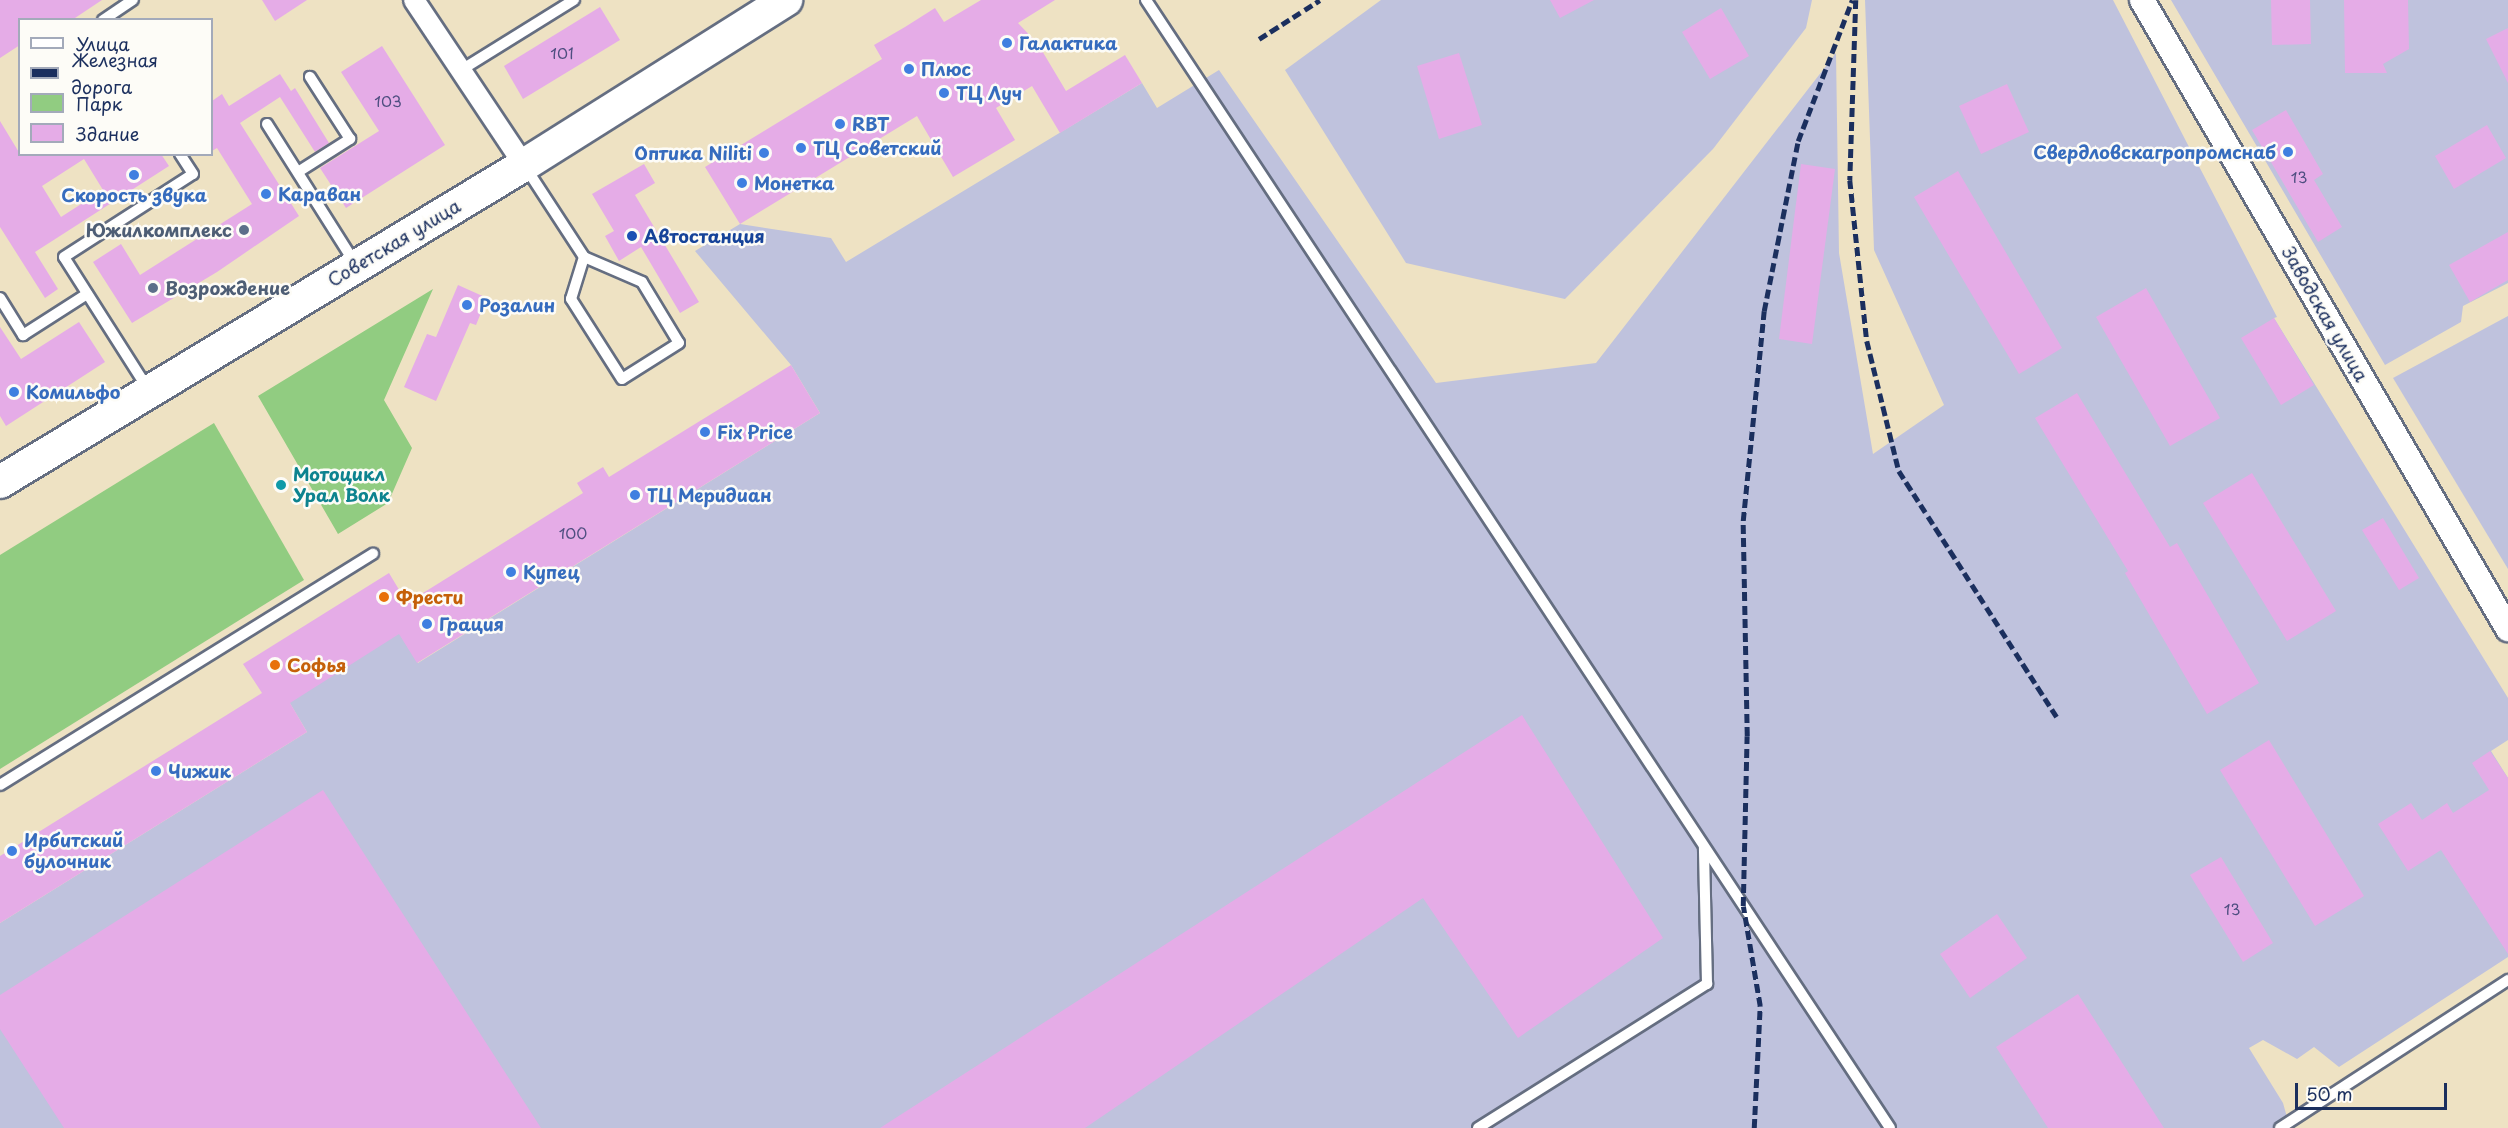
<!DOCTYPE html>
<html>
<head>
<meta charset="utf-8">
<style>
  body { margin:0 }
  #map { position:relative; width:2508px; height:1128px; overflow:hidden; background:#eee2c3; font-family:"Playpen Sans",sans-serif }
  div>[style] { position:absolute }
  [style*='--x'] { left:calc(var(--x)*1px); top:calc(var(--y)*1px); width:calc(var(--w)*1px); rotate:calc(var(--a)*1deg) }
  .industrial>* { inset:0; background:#bfc2dd }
  .green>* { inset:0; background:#91cc81 }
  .building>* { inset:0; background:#e5ace7 }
  .roads { filter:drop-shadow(2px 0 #656e81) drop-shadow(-2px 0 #656e81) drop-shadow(0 2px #656e81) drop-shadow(0 -2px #656e81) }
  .service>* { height:10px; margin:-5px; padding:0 5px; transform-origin:5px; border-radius:5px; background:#fff }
  .minor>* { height:20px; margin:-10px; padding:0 10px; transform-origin:10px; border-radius:10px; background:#fff }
  .tertiary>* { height:24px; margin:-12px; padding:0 12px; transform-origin:12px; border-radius:12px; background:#fff }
  .primary>* { height:32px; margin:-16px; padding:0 16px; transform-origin:16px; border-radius:16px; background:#fff }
  .rail>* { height:4.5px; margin-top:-2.25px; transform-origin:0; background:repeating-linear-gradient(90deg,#1b2f5e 0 9px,transparent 0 13.5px) }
  .dots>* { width:16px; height:16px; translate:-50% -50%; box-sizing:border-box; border:3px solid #fdfcf7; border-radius:50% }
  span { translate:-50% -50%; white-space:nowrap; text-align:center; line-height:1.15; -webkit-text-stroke:5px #fdfcf7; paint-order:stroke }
  .number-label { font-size:15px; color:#4e4e80 }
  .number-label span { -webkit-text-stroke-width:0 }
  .shop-label { font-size:18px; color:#366cbe; font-weight:700 }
  .left { translate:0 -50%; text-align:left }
  .right { translate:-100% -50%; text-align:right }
  .service-label { font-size:18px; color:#4e5e75; font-weight:700 }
  .transit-label { font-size:18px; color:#164399; font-weight:700 }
  .street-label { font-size:18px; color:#1b2f5e }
  .culture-label { font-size:18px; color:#0d838f; font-weight:700 }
  .food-label { font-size:18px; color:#c56008; font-weight:700 }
  .legend { position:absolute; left:18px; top:18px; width:195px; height:138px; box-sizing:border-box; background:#fdfcf7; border:2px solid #a3aaba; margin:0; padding:8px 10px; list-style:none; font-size:18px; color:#1b2f5e }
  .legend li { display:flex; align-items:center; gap:12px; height:30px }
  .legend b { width:30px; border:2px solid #a3aaba }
  .scale { position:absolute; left:2295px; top:1083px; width:152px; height:27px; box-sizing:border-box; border:3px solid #1b2f5e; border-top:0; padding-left:8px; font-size:18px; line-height:21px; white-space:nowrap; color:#1b2f5e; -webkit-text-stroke:4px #fdfcf7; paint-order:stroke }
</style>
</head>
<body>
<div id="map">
  <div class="industrial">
    <i style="clip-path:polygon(1381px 0,1812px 0,1806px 28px,1713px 149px,1565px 299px,1406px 263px,1285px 70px)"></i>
    <i style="clip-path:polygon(1865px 0,2113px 0,2277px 317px,2274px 318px,2508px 698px,2508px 740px,2491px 751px,2508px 778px,2508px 957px,2339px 1067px,2314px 1047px,2297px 1059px,2263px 1040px,2249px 1048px,2283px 1103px,2290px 1128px,0 1128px,0 923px,307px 732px,278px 683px,388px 615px,418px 663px,820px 413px,791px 365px,695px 251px,740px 224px,831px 238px,846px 262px,1142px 83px,1157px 108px,1219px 70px,1436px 383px,1596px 363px,1836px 53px,1839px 253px,1873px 454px,1944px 405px,1874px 250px)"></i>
    <i style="clip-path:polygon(2171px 0,2508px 0,2508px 283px,2463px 306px,2461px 322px,2385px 365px)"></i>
    <i style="clip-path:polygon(2508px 316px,2508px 569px,2393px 378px)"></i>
  </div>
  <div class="green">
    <i style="clip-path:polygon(433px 289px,384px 400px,412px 448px,388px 503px,338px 534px,258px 396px)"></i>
    <i style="clip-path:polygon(214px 423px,304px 580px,0 769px,0 555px)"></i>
  </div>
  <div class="building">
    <i style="clip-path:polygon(0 0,102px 0,72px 20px,20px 20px,20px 45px,0 58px)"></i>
    <i style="clip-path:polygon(262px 0,307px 0,275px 21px)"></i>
    <i style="clip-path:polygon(981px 0,1055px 0,1018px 23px,1038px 44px,1066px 91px,1125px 55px,1142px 83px,1060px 133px,1032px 86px,996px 108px,1015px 140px,953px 177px,917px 116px,740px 224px,705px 167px,882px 59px,874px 45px,905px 27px,935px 8px,944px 22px)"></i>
    <i style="clip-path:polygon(1550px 0,1594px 0,1560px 18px)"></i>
    <i style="clip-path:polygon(2271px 0,2310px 0,2311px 44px,2272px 45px)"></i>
    <i style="clip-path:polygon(2344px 0,2408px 0,2409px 49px,2383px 64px,2387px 73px,2345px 73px)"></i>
    <i style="clip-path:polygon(600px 7px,620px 40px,523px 99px,504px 66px)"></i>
    <i style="clip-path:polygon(1721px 8px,1749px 56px,1710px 79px,1682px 32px)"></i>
    <i style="clip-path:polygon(2508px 28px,2508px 83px,2486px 39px)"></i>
    <i style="clip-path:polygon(382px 46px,445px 145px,346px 208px,320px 168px,379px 131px,341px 72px)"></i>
    <i style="clip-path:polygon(1459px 53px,1482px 125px,1439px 139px,1417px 66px)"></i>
    <i style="clip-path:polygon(280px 74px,291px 91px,295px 88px,329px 143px,315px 152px,280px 97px,240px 123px,299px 216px,217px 272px,132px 323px,93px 262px,121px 244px,140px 275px,252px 204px,217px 148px,212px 151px,212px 101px,222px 94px,229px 106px)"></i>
    <i style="clip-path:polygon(2007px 84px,2029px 132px,1981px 154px,1959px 106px)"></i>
    <i style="clip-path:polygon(2286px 110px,2323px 174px,2314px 180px,2342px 227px,2318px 242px,2252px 130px)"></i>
    <i style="clip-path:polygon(evenodd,0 121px,20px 154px,161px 154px,169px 166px,35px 252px,58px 289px,45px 298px,0 227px,0 121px,84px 159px,103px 190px,61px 217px,42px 186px,84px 159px)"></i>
    <i style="clip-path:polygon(2487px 125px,2506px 158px,2454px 189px,2435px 156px)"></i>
    <i style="clip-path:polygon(644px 164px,655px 183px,635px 195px,699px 302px,680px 313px,641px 247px,619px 261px,605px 236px,614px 231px,592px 194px)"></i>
    <i style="clip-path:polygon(1801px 164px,1835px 169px,1812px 344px,1779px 339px)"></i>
    <i style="clip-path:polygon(1958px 171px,2062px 348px,2019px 374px,1914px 197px)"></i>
    <i style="clip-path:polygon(2508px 232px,2508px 280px,2470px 302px,2449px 265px)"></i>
    <i style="clip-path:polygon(458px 285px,487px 298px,476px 325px,470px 323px,436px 401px,404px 387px,427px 334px,436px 337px)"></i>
    <i style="clip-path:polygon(2146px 288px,2220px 418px,2170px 446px,2096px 317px)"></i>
    <i style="clip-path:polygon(2274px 318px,2314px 385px,2281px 405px,2241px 338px)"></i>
    <i style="clip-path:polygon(79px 322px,105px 362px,6px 426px,0 416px,0 327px,21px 359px)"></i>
    <i style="clip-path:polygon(791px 365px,820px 413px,417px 663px,399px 634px,290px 703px,307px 732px,0 923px,0 856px,262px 693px,243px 664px,389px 573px,407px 603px,583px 493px,577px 483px,603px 467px,609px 477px)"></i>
    <i style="clip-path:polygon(2077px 393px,2170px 547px,2177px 543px,2259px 683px,2207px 714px,2125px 573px,2128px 571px,2035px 418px)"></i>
    <i style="clip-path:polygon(2252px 473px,2336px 611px,2287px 641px,2203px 503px)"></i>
    <i style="clip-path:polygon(2383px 518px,2419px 578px,2399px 590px,2362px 530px)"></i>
    <i style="clip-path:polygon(1522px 715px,1663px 938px,1518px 1038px,1423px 898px,1085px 1128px,880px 1128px)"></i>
    <i style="clip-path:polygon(2269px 740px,2364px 896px,2315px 926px,2220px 770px)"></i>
    <i style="clip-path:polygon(2490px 751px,2508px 778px,2508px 954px,2441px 850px,2408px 871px,2378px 824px,2411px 803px,2422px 820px,2447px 803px,2453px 813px,2489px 790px,2472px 763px)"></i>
    <i style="clip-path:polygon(323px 790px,541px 1128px,64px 1128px,0 1029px,0 995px)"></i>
    <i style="clip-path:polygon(2221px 857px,2273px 943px,2243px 962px,2190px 875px)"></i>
    <i style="clip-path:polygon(1997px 914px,2027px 958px,1970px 998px,1940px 954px)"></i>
    <i style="clip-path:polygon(2078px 994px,2164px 1128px,2048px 1128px,1996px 1047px)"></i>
  </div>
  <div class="roads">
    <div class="service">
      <i style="--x:1146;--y:0;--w:1351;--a:56.59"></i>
      <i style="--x:103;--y:20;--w:36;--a:-34"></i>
      <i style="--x:461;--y:70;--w:133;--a:-31.8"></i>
      <i style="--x:267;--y:124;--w:165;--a:57.7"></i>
      <i style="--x:526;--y:168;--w:106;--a:56.9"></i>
      <i style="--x:584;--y:257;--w:63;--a:23.3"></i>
      <i style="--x:642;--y:282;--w:71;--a:58.8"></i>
      <i style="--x:679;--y:343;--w:67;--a:147.7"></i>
      <i style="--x:622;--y:379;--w:95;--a:-122.5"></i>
      <i style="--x:571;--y:299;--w:44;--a:-72.8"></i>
      <i style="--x:298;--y:172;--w:62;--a:-32.4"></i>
      <i style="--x:350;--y:139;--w:74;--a:-122.8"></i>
      <i style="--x:0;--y:298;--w:44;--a:58.1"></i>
      <i style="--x:23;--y:335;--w:76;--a:-32.6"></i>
      <i style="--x:148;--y:389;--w:156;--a:-122.5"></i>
      <i style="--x:64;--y:257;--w:153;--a:-32.8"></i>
      <i style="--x:193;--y:174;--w:24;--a:-123"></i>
      <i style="--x:0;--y:785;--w:439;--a:-31.8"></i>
      <i style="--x:1478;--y:1128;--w:271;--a:-32.2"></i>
      <i style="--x:1707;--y:984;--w:137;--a:-91.3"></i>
      <i style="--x:2280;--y:1128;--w:272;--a:-33"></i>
    </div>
    <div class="minor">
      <i style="--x:414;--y:0;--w:198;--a:56.3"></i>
    </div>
    <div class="tertiary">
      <i style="--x:2142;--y:0;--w:728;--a:59.81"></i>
    </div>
    <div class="primary">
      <i style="--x:0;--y:482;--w:612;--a:-31.17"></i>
      <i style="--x:524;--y:165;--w:310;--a:-32.2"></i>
    </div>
  </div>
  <div class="rail">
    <i style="--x:1856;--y:0;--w:180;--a:91.9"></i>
    <i style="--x:1850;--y:180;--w:162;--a:84"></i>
    <i style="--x:1867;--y:341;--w:134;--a:76.2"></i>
    <i style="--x:1899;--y:471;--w:292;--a:57.3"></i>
    <i style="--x:1259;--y:39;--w:72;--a:-32.6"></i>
    <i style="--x:1754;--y:1128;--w:122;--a:-87.2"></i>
    <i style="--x:1760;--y:1006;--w:101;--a:-99.6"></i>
    <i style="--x:1743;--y:906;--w:170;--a:-88.7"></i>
    <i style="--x:1747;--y:736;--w:215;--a:-91.1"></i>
    <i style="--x:1743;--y:521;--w:211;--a:-84.3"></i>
    <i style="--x:1764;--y:311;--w:173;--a:-78.7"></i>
    <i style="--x:1798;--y:141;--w:151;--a:-69"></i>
  </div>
  <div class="dots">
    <i style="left:1007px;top:43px;background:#3f7fe0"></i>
    <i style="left:909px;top:69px;background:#3f7fe0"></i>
    <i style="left:944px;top:93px;background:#3f7fe0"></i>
    <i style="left:840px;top:124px;background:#3f7fe0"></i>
    <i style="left:801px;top:148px;background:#3f7fe0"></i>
    <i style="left:2288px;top:152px;background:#3f7fe0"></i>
    <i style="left:764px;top:153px;background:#3f7fe0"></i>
    <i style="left:134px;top:175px;background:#3f7fe0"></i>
    <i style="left:742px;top:183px;background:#3f7fe0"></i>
    <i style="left:266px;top:194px;background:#3f7fe0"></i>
    <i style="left:244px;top:230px;background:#5c6f8a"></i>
    <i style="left:632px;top:236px;background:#1a4fb4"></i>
    <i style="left:153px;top:288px;background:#5c6f8a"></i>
    <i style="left:467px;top:305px;background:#3f7fe0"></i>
    <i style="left:14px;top:392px;background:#3f7fe0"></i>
    <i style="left:705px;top:432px;background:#3f7fe0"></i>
    <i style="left:281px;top:485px;background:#0f9aa8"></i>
    <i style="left:635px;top:495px;background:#3f7fe0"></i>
    <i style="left:511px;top:572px;background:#3f7fe0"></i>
    <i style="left:384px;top:597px;background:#e8710a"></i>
    <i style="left:427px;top:624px;background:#3f7fe0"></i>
    <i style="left:275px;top:665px;background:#e8710a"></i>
    <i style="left:156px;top:771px;background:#3f7fe0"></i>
    <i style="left:12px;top:851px;background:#3f7fe0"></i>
  </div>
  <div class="number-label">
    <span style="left:562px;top:53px">101</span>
    <span style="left:388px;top:101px">103</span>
    <span style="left:2299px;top:177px">13</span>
    <span style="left:573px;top:533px">100</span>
    <span style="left:2232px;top:909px">13</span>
  </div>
  <div class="shop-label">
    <span class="left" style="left:1019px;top:43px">Галактика</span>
    <span class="left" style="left:921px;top:69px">Плюс</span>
    <span class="left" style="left:956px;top:93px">ТЦ Луч</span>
    <span class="left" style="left:852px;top:124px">RBT</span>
    <span class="left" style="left:813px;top:148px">ТЦ Советский</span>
    <span class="right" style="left:2276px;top:152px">Свердловскагропромснаб</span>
    <span class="right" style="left:752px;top:153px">Оптика Niliti</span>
    <span class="left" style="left:754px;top:183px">Монетка</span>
    <span class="left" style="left:278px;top:194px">Караван</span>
    <span style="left:134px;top:195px">Скорость звука</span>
    <span class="left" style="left:479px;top:305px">Розалин</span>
    <span class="left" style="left:26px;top:392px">Комильфо</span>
    <span class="left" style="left:717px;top:432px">Fix Price</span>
    <span class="left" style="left:647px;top:495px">ТЦ Меридиан</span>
    <span class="left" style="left:523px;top:572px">Купец</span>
    <span class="left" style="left:439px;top:624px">Грация</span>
    <span class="left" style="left:168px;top:771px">Чижик</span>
    <span class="left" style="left:24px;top:851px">Ирбитский<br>булочник</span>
  </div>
  <div class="service-label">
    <span class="right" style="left:232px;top:230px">Южилкомплекс</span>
    <span class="left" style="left:165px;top:288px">Возрождение</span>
  </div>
  <div class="transit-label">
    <span class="left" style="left:644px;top:236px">Автостанция</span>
  </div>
  <div class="street-label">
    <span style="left:394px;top:243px;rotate:-31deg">Советская улица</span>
    <span style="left:2325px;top:314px;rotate:60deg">Заводская улица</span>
  </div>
  <div class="culture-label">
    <span class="left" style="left:293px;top:485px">Мотоцикл<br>Урал Волк</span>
  </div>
  <div class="food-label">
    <span class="left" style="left:396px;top:597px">Фрести</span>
    <span class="left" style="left:287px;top:665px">Софья</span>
  </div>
  <ul class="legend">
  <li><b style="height:8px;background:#fff"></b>Улица</li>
  <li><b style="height:8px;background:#1b2f5e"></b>Железная дорога</li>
  <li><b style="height:16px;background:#91cc81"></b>Парк</li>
  <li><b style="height:16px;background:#e5ace7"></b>Здание</li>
  </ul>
  <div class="scale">50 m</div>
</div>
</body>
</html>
